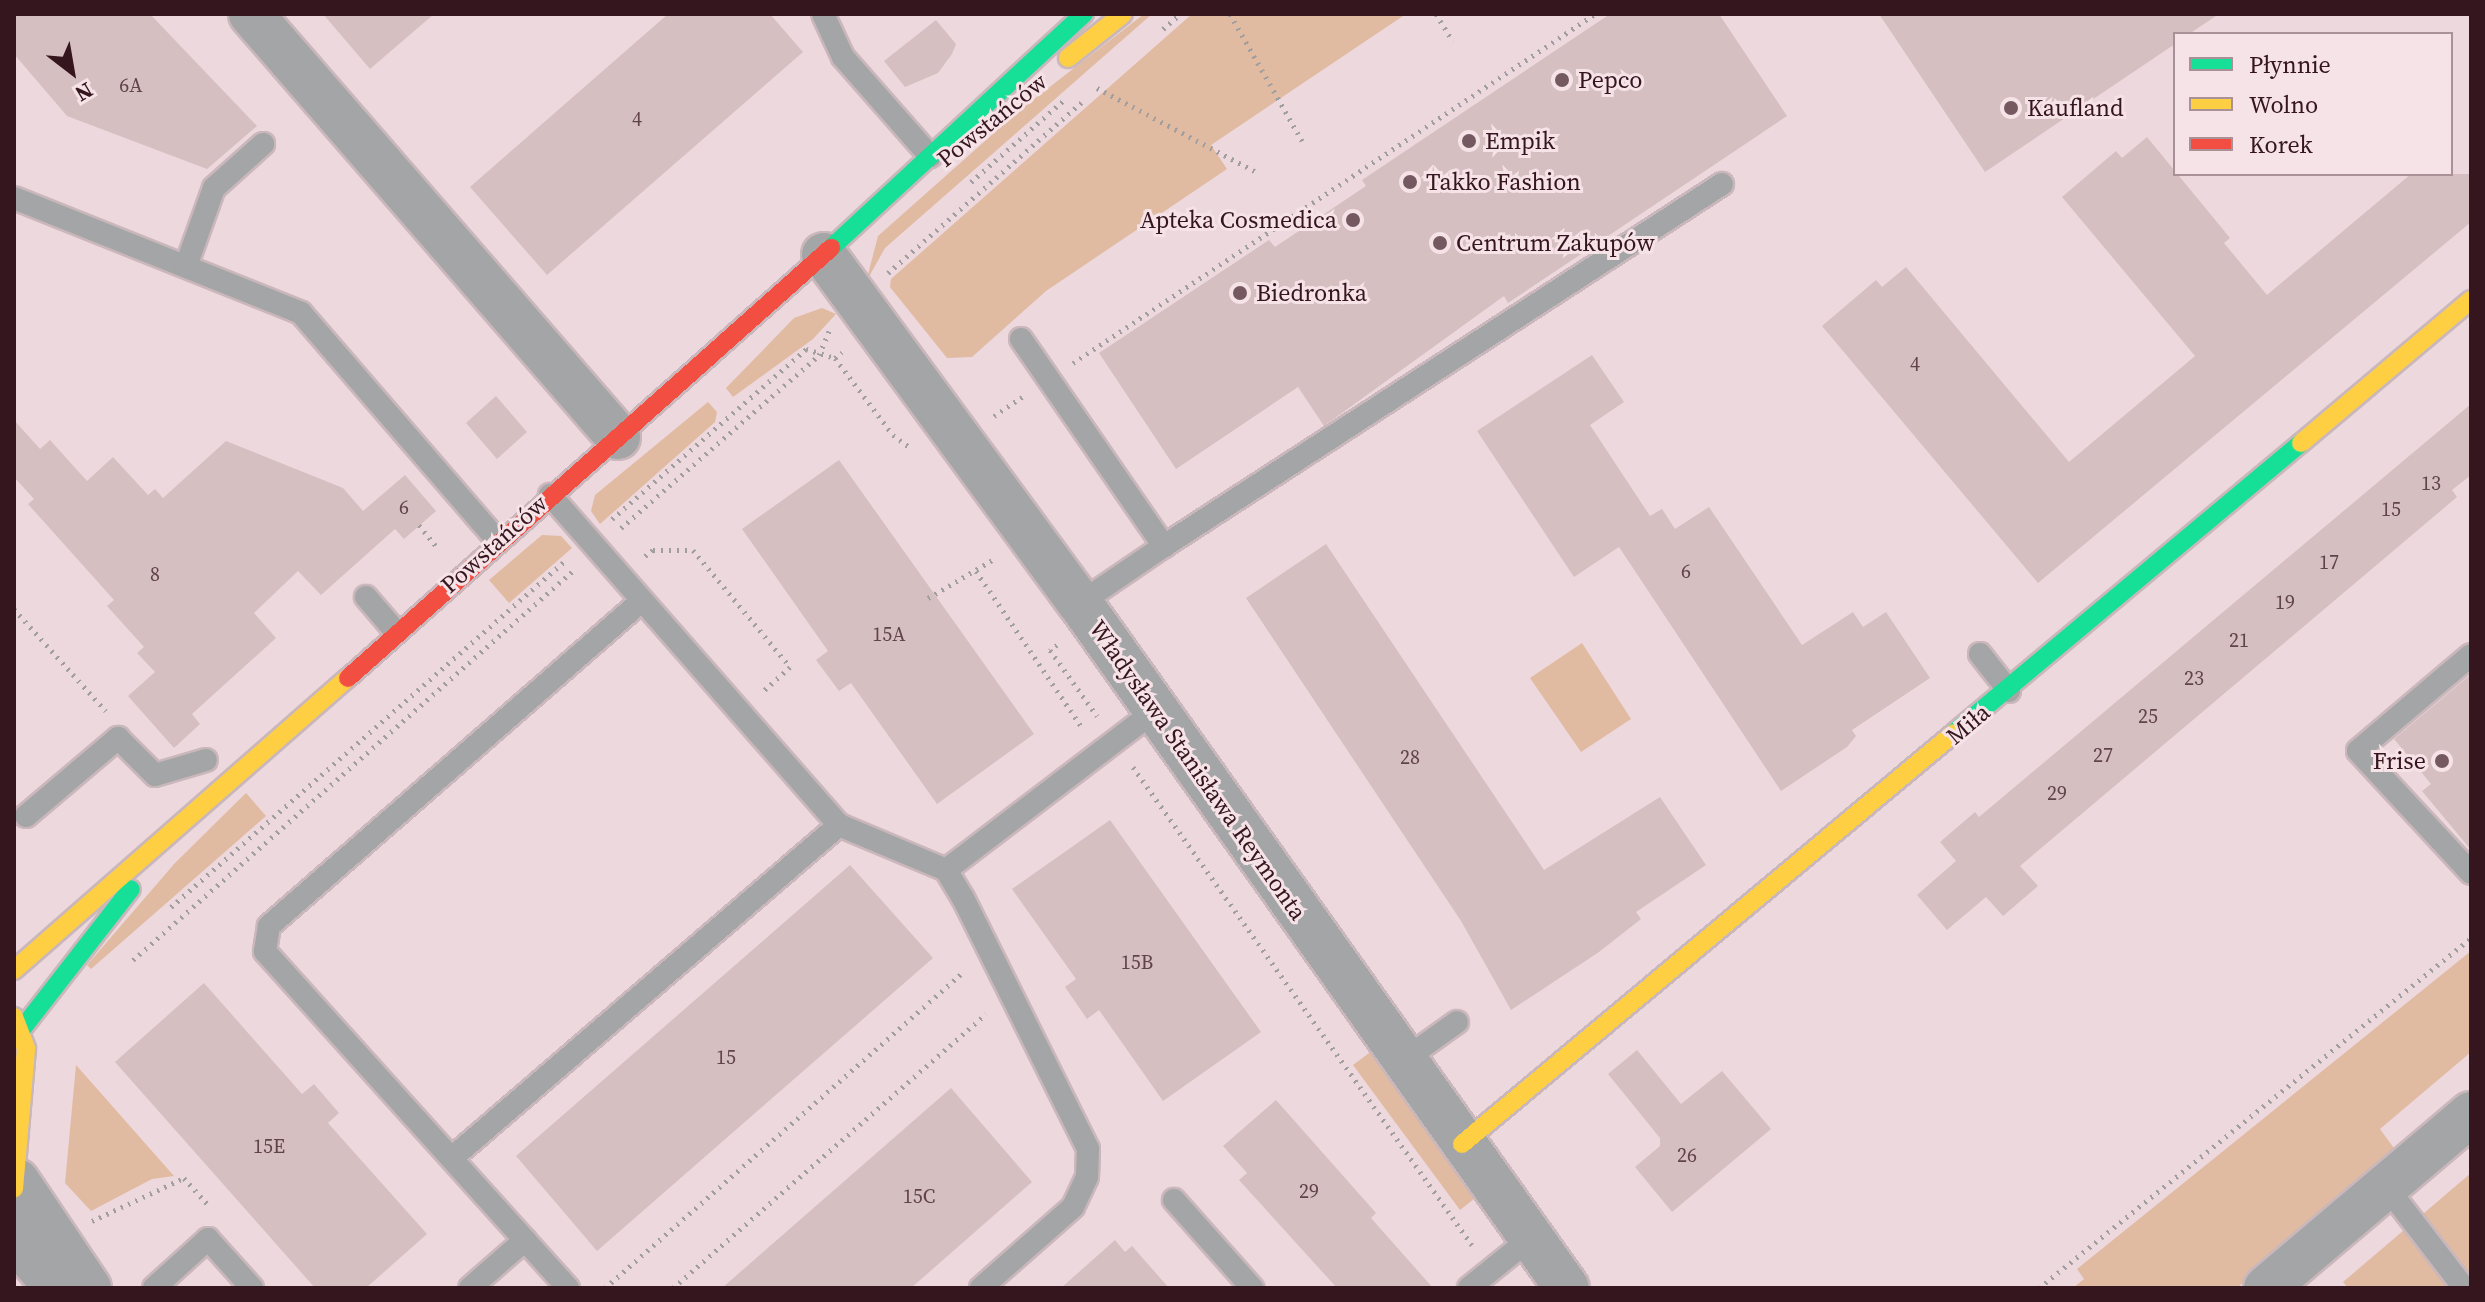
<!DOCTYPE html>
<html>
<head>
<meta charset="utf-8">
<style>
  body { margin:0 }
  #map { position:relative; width:2485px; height:1302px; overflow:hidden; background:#edd8dd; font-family:"Source Serif 4",serif }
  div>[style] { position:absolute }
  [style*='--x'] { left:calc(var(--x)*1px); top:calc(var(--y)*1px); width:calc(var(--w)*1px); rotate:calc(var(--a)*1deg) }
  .green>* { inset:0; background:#e1baa2 }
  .building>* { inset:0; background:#d6bfc1 }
  .path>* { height:5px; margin-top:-2.5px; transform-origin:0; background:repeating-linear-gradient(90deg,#a19ea0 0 2px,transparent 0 8px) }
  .roads { filter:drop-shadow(2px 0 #cab7bb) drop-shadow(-2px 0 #cab7bb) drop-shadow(0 2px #cab7bb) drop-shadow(0 -2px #cab7bb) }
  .lane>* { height:22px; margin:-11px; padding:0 11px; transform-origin:11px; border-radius:11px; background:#a3a5a6 }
  .street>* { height:44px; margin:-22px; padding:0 22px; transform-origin:22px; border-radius:22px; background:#a3a5a6 }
  .fast>* { height:18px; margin:-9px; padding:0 9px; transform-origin:9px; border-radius:9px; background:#16e098 }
  .slow>* { height:18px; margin:-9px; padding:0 9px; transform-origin:9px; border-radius:9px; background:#ffcf43 }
  .jam>* { height:18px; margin:-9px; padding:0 9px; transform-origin:9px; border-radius:9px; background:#f24e42 }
  .dots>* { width:22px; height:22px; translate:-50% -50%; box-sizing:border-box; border:4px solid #f6e3e7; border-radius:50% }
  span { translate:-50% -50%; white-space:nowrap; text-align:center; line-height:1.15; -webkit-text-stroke:6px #f6e3e7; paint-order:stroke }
  .number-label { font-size:20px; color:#61434a }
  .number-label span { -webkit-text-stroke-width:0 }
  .poi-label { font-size:24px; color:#35151e }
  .left { translate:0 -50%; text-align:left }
  .right { translate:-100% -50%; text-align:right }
  .street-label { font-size:24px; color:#35151e }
  .frame { position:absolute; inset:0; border:16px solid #35151e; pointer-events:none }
  .legend { position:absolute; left:2173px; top:32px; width:280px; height:144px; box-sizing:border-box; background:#f6e3e7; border:2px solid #a99197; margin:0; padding:10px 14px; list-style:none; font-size:24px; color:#35151e }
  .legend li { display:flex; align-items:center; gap:16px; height:40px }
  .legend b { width:40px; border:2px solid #a99197 }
  .north { position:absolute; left:32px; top:32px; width:80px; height:80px; -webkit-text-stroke:6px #f6e3e7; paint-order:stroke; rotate:149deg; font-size:22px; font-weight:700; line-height:32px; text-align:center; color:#35151e }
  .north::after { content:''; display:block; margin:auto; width:28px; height:36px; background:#35151e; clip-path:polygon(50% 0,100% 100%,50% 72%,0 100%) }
</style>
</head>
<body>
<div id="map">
  <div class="green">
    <i style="clip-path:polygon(1144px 14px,1152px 14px,885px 248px,866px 282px,878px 236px,1020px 110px)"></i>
    <i style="clip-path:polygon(1192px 14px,1406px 14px,1211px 145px,1227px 169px,1046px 291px,972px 357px,947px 358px,890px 287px,891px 279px)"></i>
    <i style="clip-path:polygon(822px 308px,836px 314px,813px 339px,733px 397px,726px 388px,794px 318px)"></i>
    <i style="clip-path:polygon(708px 402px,717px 412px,715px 422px,600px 524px,591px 511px,595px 495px)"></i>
    <i style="clip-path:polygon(542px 535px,561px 536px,572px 548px,509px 603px,489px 580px)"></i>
    <i style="clip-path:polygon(1582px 643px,1631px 719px,1581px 752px,1530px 678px)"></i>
    <i style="clip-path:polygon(246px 793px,266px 816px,91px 969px,87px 965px,175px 863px)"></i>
    <i style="clip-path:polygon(2471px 951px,2471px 1052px,2380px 1129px,2396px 1151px,2237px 1288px,2073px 1288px,2084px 1279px,2077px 1269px)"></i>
    <i style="clip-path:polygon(1376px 1048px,1479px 1195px,1460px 1210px,1353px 1065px)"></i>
    <i style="clip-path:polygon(76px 1065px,174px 1176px,152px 1179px,91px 1211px,65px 1183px)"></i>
    <i style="clip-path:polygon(2471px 1173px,2471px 1288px,2348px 1288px,2343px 1282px)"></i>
  </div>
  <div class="building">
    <i style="clip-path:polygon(14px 14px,150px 14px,257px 126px,207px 169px,67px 116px,14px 54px)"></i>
    <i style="clip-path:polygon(323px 14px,434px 14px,370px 69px)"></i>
    <i style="clip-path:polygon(668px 14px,770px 14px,803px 52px,547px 275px,470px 187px)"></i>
    <i style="clip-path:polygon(1610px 14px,1719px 14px,1787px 116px,1508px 303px,1504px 296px,1324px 426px,1298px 387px,1176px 469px,1099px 353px,1269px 240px,1275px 247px,1366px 186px,1362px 180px)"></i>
    <i style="clip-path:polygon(1879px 14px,2219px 14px,2189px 34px,2175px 34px,2175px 44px,1985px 172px)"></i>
    <i style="clip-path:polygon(936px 20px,956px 44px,952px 54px,938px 73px,905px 87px,884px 61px)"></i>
    <i style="clip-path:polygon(2147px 137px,2230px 238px,2224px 243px,2267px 295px,2411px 174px,2471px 174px,2471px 222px,2038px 583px,1822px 326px,1876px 280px,1882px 287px,1906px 267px,2069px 462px,2195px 356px,2062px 197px,2116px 151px,2122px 158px)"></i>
    <i style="clip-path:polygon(1592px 355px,1624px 402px,1590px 425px,1650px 516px,1662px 509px,1675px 529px,1709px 507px,1802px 645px,1853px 612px,1863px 627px,1886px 612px,1930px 678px,1852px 730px,1856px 736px,1847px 747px,1781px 791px,1619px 547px,1574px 577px,1477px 431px)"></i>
    <i style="clip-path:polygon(496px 396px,527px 432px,497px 459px,466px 423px)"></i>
    <i style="clip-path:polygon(2471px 404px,2471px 475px,2452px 490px,2457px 497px,2020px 866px,2038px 886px,2003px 916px,1986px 897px,1947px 930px,1917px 895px,1956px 861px,1940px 842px,1975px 812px,1979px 817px)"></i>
    <i style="clip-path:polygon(14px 420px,40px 449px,50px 440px,87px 481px,113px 457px,148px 495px,155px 489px,163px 498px,226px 441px,343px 488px,363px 511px,405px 475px,436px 511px,404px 539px,395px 529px,321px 595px,298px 571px,254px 613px,276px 638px,192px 714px,200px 724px,174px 748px,128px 696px,155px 672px,137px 653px,144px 647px,107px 606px,114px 600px,28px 504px,34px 499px,14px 477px)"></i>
    <i style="clip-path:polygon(839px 460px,1034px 734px,937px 804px,851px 683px,839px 691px,816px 660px,828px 651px,742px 529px)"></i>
    <i style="clip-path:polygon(1326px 544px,1544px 870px,1660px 797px,1706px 865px,1636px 912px,1641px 919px,1599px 952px,1511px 1010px,1461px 921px,1246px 598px)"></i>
    <i style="clip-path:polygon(2471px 674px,2471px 850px,2422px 791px,2431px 784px,2394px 739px)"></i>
    <i style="clip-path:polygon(1110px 820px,1261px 1032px,1163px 1101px,1099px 1010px,1087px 1019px,1065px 987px,1076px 979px,1012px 889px)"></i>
    <i style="clip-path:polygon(850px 865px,933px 958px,597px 1251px,516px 1156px)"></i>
    <i style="clip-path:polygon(204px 983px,302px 1094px,314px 1084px,339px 1113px,328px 1123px,427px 1234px,366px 1288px,315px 1288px,115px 1062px)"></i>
    <i style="clip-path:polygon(1637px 1050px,1681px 1104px,1722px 1071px,1771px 1129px,1672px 1212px,1635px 1167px,1660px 1146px,1660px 1138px,1608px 1074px)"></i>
    <i style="clip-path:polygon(951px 1088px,1032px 1182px,911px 1288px,722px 1288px)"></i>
    <i style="clip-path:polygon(1276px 1100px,1376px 1213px,1371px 1218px,1433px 1288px,1337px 1288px,1239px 1180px,1247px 1173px,1223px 1146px)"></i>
    <i style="clip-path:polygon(1115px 1240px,1125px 1252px,1132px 1246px,1169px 1288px,1061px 1288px)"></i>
  </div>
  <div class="path">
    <i style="--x:1230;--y:14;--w:146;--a:60.4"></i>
    <i style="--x:1436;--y:14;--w:32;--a:58"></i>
    <i style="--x:1163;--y:29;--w:23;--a:-41"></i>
    <i style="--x:1097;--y:88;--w:180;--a:27.8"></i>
    <i style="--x:971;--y:182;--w:125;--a:-41.4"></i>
    <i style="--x:888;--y:273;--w:261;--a:-41.4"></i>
    <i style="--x:835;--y:358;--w:96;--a:53"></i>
    <i style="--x:893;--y:435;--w:19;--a:36"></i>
    <i style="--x:1073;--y:363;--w:628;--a:-33.77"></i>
    <i style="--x:994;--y:416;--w:34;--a:-34"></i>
    <i style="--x:612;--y:519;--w:258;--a:-41.2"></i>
    <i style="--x:806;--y:349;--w:30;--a:17"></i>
    <i style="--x:835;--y:358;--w:9;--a:-41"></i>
    <i style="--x:419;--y:525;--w:27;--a:51"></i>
    <i style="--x:621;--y:528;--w:263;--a:-41.1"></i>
    <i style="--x:819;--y:355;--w:26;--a:-67"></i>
    <i style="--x:645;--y:556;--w:10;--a:-37"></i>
    <i style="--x:653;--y:550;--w:40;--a:0"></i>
    <i style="--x:693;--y:550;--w:152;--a:50.3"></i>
    <i style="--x:790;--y:667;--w:36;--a:138"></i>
    <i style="--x:976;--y:571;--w:191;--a:55.9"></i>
    <i style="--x:928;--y:598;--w:77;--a:-30.6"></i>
    <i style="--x:14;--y:609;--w:137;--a:48"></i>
    <i style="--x:1057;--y:645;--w:9;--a:144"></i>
    <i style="--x:1050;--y:650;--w:81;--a:54.5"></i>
    <i style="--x:1133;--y:767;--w:586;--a:54.66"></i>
    <i style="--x:171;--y:907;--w:526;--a:-41.3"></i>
    <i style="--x:133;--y:960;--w:590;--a:-41.5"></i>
    <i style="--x:92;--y:1221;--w:102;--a:-25.1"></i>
    <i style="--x:184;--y:1178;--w:39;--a:48"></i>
    <i style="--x:605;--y:1288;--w:479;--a:-41.4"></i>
    <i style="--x:673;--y:1288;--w:416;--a:-41.2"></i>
    <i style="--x:2039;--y:1288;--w:556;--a:-39.01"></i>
  </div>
  <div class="roads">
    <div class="lane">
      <i style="--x:823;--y:14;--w:47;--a:65.1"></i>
      <i style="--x:843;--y:57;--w:132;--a:48.7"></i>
      <i style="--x:14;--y:198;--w:309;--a:21.8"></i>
      <i style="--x:301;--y:313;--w:301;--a:49.2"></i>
      <i style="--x:186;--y:266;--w:83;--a:-70.3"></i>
      <i style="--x:214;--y:188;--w:66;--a:-41.9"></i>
      <i style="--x:1021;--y:339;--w:252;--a:55.4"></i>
      <i style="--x:1164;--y:546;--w:102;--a:145.8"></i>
      <i style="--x:550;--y:495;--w:439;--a:48.8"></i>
      <i style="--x:839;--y:825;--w:116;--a:22.8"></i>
      <i style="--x:946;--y:870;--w:33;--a:59"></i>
      <i style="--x:963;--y:898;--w:280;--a:63.5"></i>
      <i style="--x:1088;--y:1149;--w:28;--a:92"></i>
      <i style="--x:1087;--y:1177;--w:33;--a:115"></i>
      <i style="--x:1073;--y:1207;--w:123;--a:138.6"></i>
      <i style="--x:1164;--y:546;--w:665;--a:-32.97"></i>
      <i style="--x:366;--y:597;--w:46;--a:49.4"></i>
      <i style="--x:1980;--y:654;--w:47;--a:51.9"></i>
      <i style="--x:2471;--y:655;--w:148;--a:139.7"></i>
      <i style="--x:2358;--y:751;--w:166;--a:47.2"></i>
      <i style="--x:26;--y:816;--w:121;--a:-40.3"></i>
      <i style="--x:118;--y:738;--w:52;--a:45"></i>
      <i style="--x:155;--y:775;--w:53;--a:-16.4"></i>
      <i style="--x:946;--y:870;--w:264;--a:-37.3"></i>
      <i style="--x:1404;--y:1060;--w:65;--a:-35.6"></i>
      <i style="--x:452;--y:1158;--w:511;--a:-40.71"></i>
      <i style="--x:2385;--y:1185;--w:130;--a:52.5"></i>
      <i style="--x:1174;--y:1200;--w:118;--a:48.4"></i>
      <i style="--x:154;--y:1288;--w:73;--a:-42.2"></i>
      <i style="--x:208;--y:1239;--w:66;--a:48.1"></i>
      <i style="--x:470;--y:1288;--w:73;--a:-41.1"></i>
      <i style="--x:568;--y:1288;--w:453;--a:-132"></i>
      <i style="--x:265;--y:951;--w:25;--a:-81"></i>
      <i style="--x:269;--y:926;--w:493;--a:-41.1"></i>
      <i style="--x:1469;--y:1288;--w:80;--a:-38.9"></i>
    </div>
    <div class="street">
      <i style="--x:251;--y:14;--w:560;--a:49.05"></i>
      <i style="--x:824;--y:255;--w:432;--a:53.7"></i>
      <i style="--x:1080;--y:603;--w:840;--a:54.59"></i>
      <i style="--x:17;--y:1181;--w:129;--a:56.1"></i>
      <i style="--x:14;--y:1238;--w:66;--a:49.3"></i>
      <i style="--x:2266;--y:1288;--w:269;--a:-40.3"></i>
    </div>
    <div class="fast">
      <i style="--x:831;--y:248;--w:345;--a:-42.8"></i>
      <i style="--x:1954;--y:733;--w:452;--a:-39.9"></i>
      <i style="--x:22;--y:1029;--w:177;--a:-52.1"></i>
    </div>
    <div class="slow">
      <i style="--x:1068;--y:58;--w:70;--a:-38.7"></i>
      <i style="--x:2301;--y:443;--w:222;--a:-40.1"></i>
      <i style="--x:14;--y:970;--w:444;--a:-41.2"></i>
      <i style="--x:14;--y:1017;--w:34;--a:69"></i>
      <i style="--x:26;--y:1049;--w:140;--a:94.9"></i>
      <i style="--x:1462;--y:1144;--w:641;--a:-39.87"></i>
    </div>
    <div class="jam">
      <i style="--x:348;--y:678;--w:647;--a:-41.68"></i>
    </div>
  </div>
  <div class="dots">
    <i style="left:1562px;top:80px;background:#755961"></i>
    <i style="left:2011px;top:108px;background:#755961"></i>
    <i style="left:1469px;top:141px;background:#755961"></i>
    <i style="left:1410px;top:182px;background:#755961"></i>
    <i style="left:1353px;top:220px;background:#755961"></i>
    <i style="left:1440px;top:243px;background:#755961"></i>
    <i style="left:1240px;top:293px;background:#755961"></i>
    <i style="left:2442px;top:761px;background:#755961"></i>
  </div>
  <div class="number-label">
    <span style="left:131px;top:85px">6A</span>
    <span style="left:637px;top:119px">4</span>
    <span style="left:1915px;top:364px">4</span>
    <span style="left:2431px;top:483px">13</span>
    <span style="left:404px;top:507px">6</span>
    <span style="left:2391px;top:509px">15</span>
    <span style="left:2329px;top:562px">17</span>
    <span style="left:1686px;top:571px">6</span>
    <span style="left:155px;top:574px">8</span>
    <span style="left:2285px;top:602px">19</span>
    <span style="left:889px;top:634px">15A</span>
    <span style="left:2239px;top:640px">21</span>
    <span style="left:2194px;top:678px">23</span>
    <span style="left:2148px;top:716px">25</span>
    <span style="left:2103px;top:755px">27</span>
    <span style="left:1410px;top:757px">28</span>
    <span style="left:2057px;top:793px">29</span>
    <span style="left:1137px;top:962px">15B</span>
    <span style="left:726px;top:1057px">15</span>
    <span style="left:269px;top:1146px">15E</span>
    <span style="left:1687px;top:1155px">26</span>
    <span style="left:1309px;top:1191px">29</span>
    <span style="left:919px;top:1196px">15C</span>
  </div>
  <div class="poi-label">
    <span class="left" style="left:1578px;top:80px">Pepco</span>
    <span class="left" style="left:2027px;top:108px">Kaufland</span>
    <span class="left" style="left:1485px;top:141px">Empik</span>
    <span class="left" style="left:1426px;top:182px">Takko Fashion</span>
    <span class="right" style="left:1337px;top:220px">Apteka Cosmedica</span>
    <span class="left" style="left:1456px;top:243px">Centrum Zakupów</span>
    <span class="left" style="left:1256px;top:293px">Biedronka</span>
    <span class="right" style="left:2426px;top:761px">Frise</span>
  </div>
  <div class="street-label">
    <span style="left:992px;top:120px;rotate:-39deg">Powstańców</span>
    <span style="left:494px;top:544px;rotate:-42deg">Powstańców</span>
    <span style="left:1968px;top:724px;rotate:-40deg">Miła</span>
    <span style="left:1198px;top:770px;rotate:55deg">Władysława Stanisława Reymonta</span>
  </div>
  <div class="frame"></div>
  <ul class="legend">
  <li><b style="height:10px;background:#16e098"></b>Płynnie</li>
  <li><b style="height:10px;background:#ffcf43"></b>Wolno</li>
  <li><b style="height:10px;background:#f24e42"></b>Korek</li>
  </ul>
  <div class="north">N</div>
</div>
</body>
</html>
